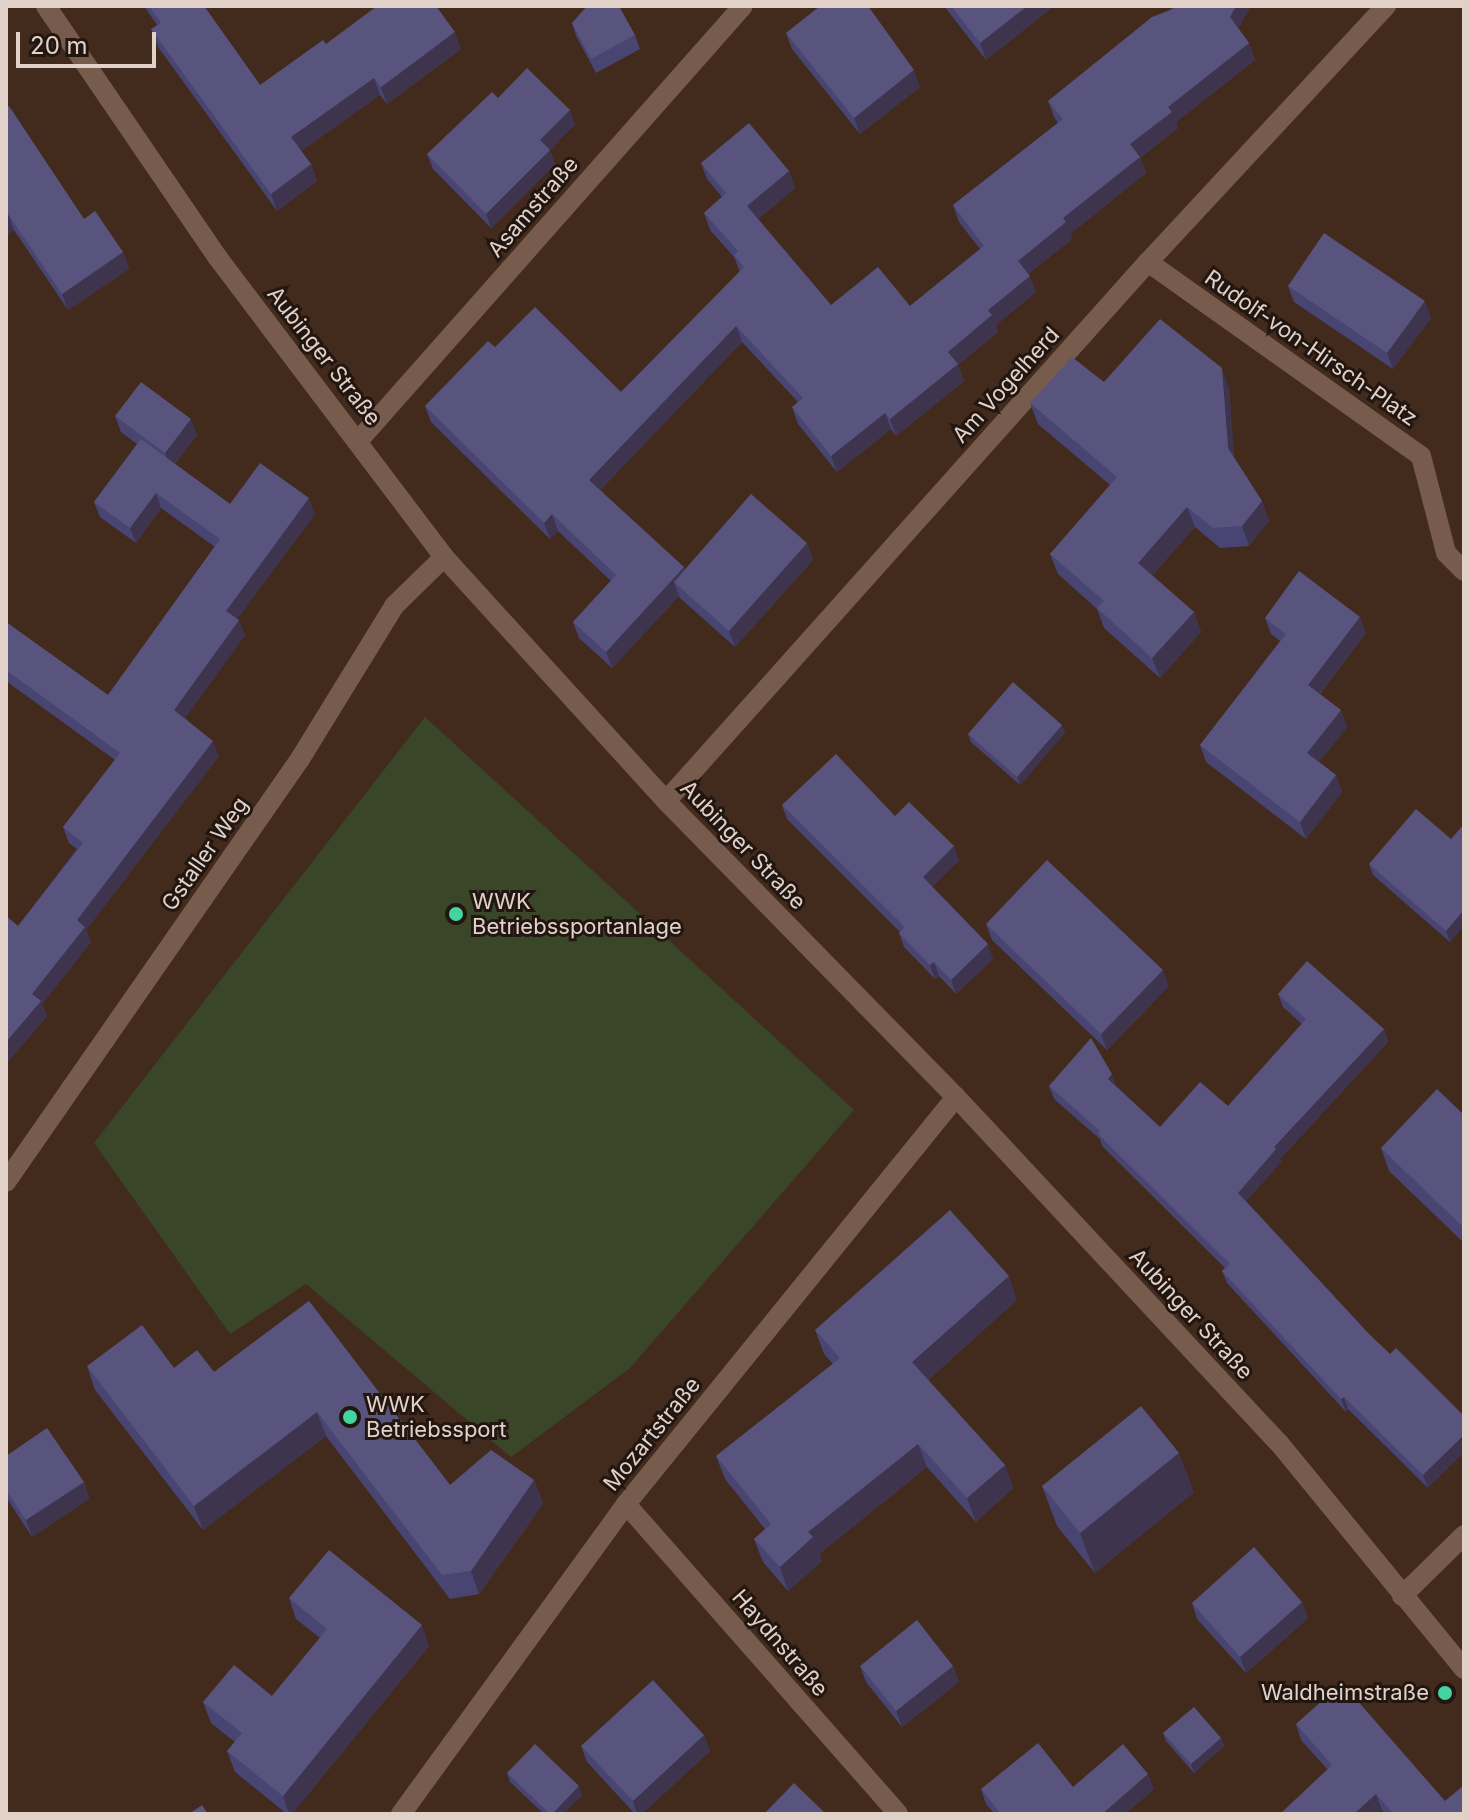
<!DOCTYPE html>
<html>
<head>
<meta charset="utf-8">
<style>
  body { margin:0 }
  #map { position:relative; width:1470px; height:1820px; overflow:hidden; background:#422a1c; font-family:Inter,sans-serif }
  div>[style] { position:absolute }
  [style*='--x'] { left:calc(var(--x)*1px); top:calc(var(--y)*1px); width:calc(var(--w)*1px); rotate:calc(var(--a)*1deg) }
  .green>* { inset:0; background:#394728 }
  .minor>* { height:20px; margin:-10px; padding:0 10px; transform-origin:10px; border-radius:10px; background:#775c4d }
  .wall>* { inset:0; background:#484573 }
  .shaded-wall>* { inset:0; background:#3e344d }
  .building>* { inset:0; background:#58547d }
  .dots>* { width:22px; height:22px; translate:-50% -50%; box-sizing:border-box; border:4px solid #211610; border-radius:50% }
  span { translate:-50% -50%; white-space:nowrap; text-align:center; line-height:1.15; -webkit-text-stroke:6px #211610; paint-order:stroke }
  .street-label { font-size:22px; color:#e1d1c9 }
  .poi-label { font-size:22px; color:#e1d1c9 }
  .left { translate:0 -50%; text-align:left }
  .right { translate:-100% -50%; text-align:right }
  .frame { position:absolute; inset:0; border:8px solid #e1d1c9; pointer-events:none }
  .scale { position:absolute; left:16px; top:32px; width:140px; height:36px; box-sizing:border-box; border:4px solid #e1d1c9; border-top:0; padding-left:10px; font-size:24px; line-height:28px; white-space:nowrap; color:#e1d1c9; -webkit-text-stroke:6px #211610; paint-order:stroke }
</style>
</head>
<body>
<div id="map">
  <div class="green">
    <i style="clip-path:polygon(425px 717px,854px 1110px,630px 1368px,511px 1457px,306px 1284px,230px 1334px,94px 1143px)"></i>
  </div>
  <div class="minor">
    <i style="--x:46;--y:6;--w:305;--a:55.7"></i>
    <i style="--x:218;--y:258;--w:375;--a:52.9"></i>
    <i style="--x:444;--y:557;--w:330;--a:47.7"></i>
    <i style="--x:666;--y:801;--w:414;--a:45.6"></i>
    <i style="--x:956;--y:1097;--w:473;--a:47"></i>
    <i style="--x:1279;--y:1443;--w:292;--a:50.7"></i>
    <i style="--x:1148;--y:262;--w:335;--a:35.4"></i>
    <i style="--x:1421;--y:456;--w:100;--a:75.5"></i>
    <i style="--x:1446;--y:553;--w:25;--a:45"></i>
    <i style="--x:359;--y:440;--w:579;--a:-48.5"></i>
    <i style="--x:666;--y:801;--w:723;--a:-48.2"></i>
    <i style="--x:1148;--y:262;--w:350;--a:-47.1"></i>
    <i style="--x:6;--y:1182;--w:515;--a:-55.2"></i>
    <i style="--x:300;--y:759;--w:180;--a:-58.4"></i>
    <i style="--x:394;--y:606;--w:70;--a:-44.4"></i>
    <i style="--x:626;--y:1504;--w:412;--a:48.7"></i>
    <i style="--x:1402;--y:1596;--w:87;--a:-44.5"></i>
    <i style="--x:401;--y:1814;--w:383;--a:-54"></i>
    <i style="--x:626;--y:1504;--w:524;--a:-50.96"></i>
  </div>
  <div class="wall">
    <i style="clip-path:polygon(144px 6px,204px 6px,260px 85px,326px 44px,461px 49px,387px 104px,380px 95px,301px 151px,311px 164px,317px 181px,277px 211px,158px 47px,151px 29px,157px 25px)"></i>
    <i style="clip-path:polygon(944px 6px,1054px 6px,986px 60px)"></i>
    <i style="clip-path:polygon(1170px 6px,1251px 6px,1238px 28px,1249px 43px,1255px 60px,1176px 122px,1178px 128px,1140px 158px,1146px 173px,1070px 234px,1072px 239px,1028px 274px,1036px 292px,996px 325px,998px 332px,958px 365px,964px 381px,896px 436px,891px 429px,837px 472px,798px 424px,792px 407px,798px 402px,742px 342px,600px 490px,685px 569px,807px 543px,813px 560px,735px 647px,680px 598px,679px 596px,612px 668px,579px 638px,573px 622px,611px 581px,558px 531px,550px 539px,431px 422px,425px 406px,495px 347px,621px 392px,740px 272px,734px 257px,710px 230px,704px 213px,722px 197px,707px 179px,701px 163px,789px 171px,795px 188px,758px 219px,831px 305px,910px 306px,980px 249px,959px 222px,953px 205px,1058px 123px,1054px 117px,1048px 101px,1172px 9px)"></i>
    <i style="clip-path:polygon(572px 23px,635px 35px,640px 49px,596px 73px,576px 36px)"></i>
    <i style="clip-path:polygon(786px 33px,920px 87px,860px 134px,792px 49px)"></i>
    <i style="clip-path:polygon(498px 98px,575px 124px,550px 150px,555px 164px,491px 228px,433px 169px,427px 154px)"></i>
    <i style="clip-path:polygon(6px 108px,84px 219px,123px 252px,129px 269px,68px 310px,14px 230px,6px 235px)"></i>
    <i style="clip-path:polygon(1288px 286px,1431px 318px,1393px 369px,1294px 302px)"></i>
    <i style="clip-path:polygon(1104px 382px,1229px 388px,1234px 458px,1262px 501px,1269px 521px,1249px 546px,1220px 548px,1195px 527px,1152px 575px,1194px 612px,1201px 632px,1160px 678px,1104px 628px,1097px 609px,1058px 574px,1050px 554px,1110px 485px,1038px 424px,1030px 403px)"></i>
    <i style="clip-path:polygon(115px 416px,197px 435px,175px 464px,230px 504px,315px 514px,237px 619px,245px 635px,185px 718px,219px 756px,86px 930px,91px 942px,42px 1004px,47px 1016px,6px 1064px,6px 916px,18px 926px,77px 849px,69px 843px,63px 827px,115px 760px,6px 681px,6px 622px,108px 695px,215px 547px,161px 508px,136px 543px,100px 517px,94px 502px,137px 444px,121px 432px)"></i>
    <i style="clip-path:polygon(1265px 618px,1366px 633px,1320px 694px,1347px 727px,1319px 762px,1336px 775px,1342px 792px,1306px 839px,1206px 762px,1200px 745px,1280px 641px,1271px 634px)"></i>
    <i style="clip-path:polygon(1062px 725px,1065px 733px,1020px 785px,971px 742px,968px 734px)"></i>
    <i style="clip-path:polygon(782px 805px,895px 816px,959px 860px,932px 887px,993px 959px,956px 994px,939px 976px,935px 979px,904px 947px,899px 933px,900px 932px,787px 819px)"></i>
    <i style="clip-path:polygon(1451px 839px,1450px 942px,1373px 875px,1369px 864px)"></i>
    <i style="clip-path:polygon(986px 924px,1169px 986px,1107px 1050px,992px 940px)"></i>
    <i style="clip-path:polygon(1278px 994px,1384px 1029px,1388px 1042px,1280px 1159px,1281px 1162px,1246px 1201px,1369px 1334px,1390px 1354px,1428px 1488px,1348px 1409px,1346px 1412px,1227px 1283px,1222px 1271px,1225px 1268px,1102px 1146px,1100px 1139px,1054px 1099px,1049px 1086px,1117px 1087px,1160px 1127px,1228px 1106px,1302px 1024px,1283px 1007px)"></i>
    <i style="clip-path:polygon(1464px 1115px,1464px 1243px,1389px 1171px,1381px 1148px)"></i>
    <i style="clip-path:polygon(1017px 1300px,928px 1380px,1005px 1465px,1013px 1488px,976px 1522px,927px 1467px,819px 1554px,822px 1561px,788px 1591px,763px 1562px,754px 1539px,765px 1529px,725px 1479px,716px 1456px,833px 1364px,824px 1354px,815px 1330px)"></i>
    <i style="clip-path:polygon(309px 1301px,450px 1485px,534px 1480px,543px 1504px,479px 1594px,450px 1599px,326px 1436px,203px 1530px,95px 1390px,87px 1366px,174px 1368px,214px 1372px)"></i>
    <i style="clip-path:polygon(6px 1456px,84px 1482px,89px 1499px,32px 1537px,6px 1497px)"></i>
    <i style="clip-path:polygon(1042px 1486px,1194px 1492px,1095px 1573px,1057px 1526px)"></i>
    <i style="clip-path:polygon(289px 1598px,429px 1646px,292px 1814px,287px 1814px,235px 1772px,227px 1751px,235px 1742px,211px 1723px,203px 1702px,272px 1696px,320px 1638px,296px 1619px)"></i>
    <i style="clip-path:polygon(1302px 1602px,1308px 1618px,1246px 1673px,1197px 1619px,1192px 1603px)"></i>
    <i style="clip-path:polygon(860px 1666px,953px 1666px,959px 1682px,902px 1727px,866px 1682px)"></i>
    <i style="clip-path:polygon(1296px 1724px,1445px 1801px,1464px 1814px,1386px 1814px,1382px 1810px,1327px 1769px,1301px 1740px)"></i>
    <i style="clip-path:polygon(1163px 1733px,1221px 1738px,1224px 1746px,1194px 1773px,1166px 1741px)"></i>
    <i style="clip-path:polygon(704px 1735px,710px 1751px,642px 1814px,635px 1814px,587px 1762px,581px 1746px)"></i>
    <i style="clip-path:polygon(507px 1773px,582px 1795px,563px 1814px,544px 1814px,510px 1782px)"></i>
    <i style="clip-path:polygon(1073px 1787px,1154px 1789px,1125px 1814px,995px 1814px,986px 1804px,981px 1789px)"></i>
  </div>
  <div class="shaded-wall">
    <i style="clip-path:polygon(1027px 6px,1054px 6px,986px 60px,980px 43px)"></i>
    <i style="clip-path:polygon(1236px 6px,1251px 6px,1236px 33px,1230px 17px)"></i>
    <i style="clip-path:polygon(455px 32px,461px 49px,387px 104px,381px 87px)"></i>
    <i style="clip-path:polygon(1249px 43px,1255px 60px,1176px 122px,1178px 128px,1140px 158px,1146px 173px,1070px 234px,1072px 239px,1024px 277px,1018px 261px,1063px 218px,1130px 144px,1168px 107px)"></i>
    <i style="clip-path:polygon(914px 70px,920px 87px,860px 134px,854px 118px)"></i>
    <i style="clip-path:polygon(374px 78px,380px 95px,297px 154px,291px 137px)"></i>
    <i style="clip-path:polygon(570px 110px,575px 124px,548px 152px,550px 150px,555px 164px,491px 228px,486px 214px,540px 140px)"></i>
    <i style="clip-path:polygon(311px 164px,317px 181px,277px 211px,271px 194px)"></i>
    <i style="clip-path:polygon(789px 171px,795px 188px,753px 223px,747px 206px)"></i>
    <i style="clip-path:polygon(8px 214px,14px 230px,6px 235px,6px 215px)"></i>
    <i style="clip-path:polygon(123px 252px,129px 269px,68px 310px,62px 294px)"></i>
    <i style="clip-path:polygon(1030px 276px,1036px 292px,996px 325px,998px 332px,958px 365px,964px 381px,896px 436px,890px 419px,948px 352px,988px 310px)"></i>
    <i style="clip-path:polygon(1425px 301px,1431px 318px,1393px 369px,1387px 353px)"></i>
    <i style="clip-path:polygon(736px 326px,742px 342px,595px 496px,589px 480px)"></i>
    <i style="clip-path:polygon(1222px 368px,1229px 388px,1235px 468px,1228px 448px)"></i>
    <i style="clip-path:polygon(885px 413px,891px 429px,837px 472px,831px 456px)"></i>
    <i style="clip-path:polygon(191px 419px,197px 435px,171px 469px,165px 453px)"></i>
    <i style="clip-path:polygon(156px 493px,161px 508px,136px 543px,130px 528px)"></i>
    <i style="clip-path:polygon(309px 498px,315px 514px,232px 626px,226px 611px)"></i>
    <i style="clip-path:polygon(1262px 501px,1269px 521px,1249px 546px,1242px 526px)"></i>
    <i style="clip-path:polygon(1187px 507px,1195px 527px,1146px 583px,1138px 563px)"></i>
    <i style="clip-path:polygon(552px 514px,558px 531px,550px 539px,544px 523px)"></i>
    <i style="clip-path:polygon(807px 543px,813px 560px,735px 647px,729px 631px)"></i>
    <i style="clip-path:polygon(684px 567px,690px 583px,674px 582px,679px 596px,612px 668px,606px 652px)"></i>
    <i style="clip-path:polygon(1194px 612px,1201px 632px,1160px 678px,1152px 658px)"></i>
    <i style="clip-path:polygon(1360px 617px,1366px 633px,1314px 701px,1308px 685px)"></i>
    <i style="clip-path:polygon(239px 620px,245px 635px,180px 725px,174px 710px)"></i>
    <i style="clip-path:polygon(1341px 710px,1347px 727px,1313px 770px,1307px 753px)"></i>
    <i style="clip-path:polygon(1062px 725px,1065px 733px,1020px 785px,1017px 777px)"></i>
    <i style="clip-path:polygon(213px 741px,219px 756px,86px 930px,91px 942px,42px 1004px,47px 1016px,6px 1064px,6px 1042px,32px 994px,77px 920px)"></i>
    <i style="clip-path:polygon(1336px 775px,1342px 792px,1306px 839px,1300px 822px)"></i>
    <i style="clip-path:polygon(954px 846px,959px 860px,928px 891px,923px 877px)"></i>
    <i style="clip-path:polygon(1464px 910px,1464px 926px,1450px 942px,1446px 931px)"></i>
    <i style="clip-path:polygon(988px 944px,993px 959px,956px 994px,951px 980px)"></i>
    <i style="clip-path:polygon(934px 962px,939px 976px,935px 979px,930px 965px)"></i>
    <i style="clip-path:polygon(1163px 970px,1169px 986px,1107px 1050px,1101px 1034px)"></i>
    <i style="clip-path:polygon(1384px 1029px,1388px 1042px,1280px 1159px,1281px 1162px,1242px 1205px,1238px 1193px,1274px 1147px)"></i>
    <i style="clip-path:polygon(1112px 1074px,1117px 1087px,1112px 1092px,1108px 1079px)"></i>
    <i style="clip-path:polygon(1009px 1276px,1017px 1300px,921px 1386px,912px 1362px)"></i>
    <i style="clip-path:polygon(1344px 1397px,1348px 1409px,1346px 1412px,1341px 1399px)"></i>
    <i style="clip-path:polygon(317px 1412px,326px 1436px,203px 1530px,194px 1506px)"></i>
    <i style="clip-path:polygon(1464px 1435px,1464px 1452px,1428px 1488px,1423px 1475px)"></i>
    <i style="clip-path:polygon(918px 1444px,927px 1467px,819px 1554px,822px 1561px,788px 1591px,780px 1567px,808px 1532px)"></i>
    <i style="clip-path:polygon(1179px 1453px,1194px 1492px,1095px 1573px,1080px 1533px)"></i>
    <i style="clip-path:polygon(1005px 1465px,1013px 1488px,976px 1522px,967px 1498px)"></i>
    <i style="clip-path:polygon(534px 1480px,543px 1504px,479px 1594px,471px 1571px)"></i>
    <i style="clip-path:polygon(84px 1482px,89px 1499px,32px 1537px,26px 1520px)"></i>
    <i style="clip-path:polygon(1302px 1602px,1308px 1618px,1246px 1673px,1240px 1657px)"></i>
    <i style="clip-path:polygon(422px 1625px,429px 1646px,292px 1814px,289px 1814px,283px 1796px)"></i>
    <i style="clip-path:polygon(953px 1666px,959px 1682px,902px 1727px,896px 1711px)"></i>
    <i style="clip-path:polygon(704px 1735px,710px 1751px,642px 1814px,637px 1814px,633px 1801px)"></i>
    <i style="clip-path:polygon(1221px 1738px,1224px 1746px,1194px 1773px,1191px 1764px)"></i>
    <i style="clip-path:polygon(1148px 1774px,1154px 1789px,1125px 1814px,1102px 1814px)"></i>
    <i style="clip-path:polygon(579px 1786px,582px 1795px,563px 1814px,552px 1814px)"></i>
    <i style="clip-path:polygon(1376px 1794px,1382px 1810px,1377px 1814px,1354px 1814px)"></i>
  </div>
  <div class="building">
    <i style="clip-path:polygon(149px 6px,204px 6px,260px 85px,323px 40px,326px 44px,377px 6px,436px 6px,455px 32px,381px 87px,374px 78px,291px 137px,311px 164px,271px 194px,151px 29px,161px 23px)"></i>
    <i style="clip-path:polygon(587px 6px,619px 6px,635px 35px,591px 59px,572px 23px)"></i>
    <i style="clip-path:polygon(820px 6px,868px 6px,914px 70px,854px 118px,786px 33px)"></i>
    <i style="clip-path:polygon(951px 6px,1027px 6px,980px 43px)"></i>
    <i style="clip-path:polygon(1178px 6px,1236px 6px,1230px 17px,1249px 43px,1168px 107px,1172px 112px,1130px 144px,1140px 157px,1063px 218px,1066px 222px,1018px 261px,1030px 276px,988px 310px,992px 315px,948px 352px,958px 364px,890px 419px,885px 413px,831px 456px,792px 407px,803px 398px,736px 326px,589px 480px,684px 567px,606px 652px,573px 622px,616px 575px,552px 514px,544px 523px,425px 406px,488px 341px,495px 347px,535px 307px,621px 392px,744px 267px,734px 255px,738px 251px,704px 213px,726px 193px,701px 163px,749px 123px,789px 171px,747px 206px,831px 305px,878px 267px,910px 306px,984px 246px,953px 205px,1063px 119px,1048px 101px,1152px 17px,1178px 7px)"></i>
    <i style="clip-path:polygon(527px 68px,570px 110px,540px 140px,550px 150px,486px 214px,427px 154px,492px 92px,498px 98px)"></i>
    <i style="clip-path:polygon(9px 106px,84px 219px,95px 211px,123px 252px,62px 294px,8px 214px,6px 215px,6px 108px)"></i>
    <i style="clip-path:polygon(1324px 233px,1425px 301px,1387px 353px,1288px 286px)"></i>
    <i style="clip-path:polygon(1160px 319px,1222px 368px,1228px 448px,1262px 501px,1242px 526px,1213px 528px,1187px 507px,1138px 563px,1194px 612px,1152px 658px,1097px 608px,1104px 601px,1050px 554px,1117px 477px,1030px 403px,1072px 357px,1104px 382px)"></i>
    <i style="clip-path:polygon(141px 382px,191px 419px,165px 453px,115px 416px)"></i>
    <i style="clip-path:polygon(141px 439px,230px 504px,260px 463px,309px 498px,226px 611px,239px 620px,174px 710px,213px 741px,77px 920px,85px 927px,32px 994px,41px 1001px,6px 1042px,6px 916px,18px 926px,83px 843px,63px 827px,120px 753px,6px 670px,6px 622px,108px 695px,220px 539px,156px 493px,130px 528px,94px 502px)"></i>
    <i style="clip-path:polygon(751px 494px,807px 543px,729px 631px,674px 582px)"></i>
    <i style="clip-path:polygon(1299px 571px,1360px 617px,1308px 685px,1341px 710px,1307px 753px,1336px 775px,1300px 822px,1200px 745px,1286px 634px,1265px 618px)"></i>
    <i style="clip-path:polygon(1013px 682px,1062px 725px,1017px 777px,968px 734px)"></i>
    <i style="clip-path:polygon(836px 754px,895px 816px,909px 802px,954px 846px,923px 877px,988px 944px,951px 980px,934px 962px,930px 965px,899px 933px,905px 927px,782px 805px)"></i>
    <i style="clip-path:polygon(1416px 809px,1451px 839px,1464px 824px,1464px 910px,1446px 931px,1369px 864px)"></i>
    <i style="clip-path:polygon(1047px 860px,1163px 970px,1101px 1034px,986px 924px)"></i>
    <i style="clip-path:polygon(1307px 961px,1384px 1029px,1274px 1147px,1276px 1149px,1238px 1193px,1369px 1334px,1390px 1354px,1396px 1348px,1464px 1416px,1464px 1435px,1423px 1475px,1344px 1397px,1341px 1399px,1222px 1271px,1230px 1264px,1098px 1134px,1100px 1131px,1049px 1086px,1091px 1038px,1112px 1074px,1108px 1079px,1160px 1127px,1200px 1082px,1228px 1106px,1306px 1019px,1278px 994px)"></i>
    <i style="clip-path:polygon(1437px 1089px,1464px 1115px,1464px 1228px,1381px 1148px)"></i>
    <i style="clip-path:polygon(950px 1210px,1009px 1276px,912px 1362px,1005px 1465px,967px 1498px,918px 1444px,808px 1532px,813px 1537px,780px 1567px,754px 1539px,771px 1524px,716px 1456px,840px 1358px,815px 1330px)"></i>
    <i style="clip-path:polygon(309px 1301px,450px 1485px,491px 1450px,534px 1480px,471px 1571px,442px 1575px,317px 1412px,194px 1506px,87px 1366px,142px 1325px,174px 1368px,197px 1350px,214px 1372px)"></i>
    <i style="clip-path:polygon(1141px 1406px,1179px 1453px,1080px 1533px,1042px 1486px)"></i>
    <i style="clip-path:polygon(47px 1428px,84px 1482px,26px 1520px,6px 1490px,6px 1456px)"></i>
    <i style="clip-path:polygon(1254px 1547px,1302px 1602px,1240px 1657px,1192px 1603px)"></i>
    <i style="clip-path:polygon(329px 1550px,422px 1625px,283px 1796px,227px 1751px,242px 1733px,203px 1702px,234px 1665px,272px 1696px,327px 1629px,289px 1598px)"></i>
    <i style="clip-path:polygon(917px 1620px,953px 1666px,896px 1711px,860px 1666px)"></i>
    <i style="clip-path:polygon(653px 1680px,704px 1735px,633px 1801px,581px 1746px)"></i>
    <i style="clip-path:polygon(1342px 1683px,1445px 1801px,1464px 1785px,1464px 1814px,1394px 1814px,1376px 1794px,1354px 1814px,1280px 1814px,1332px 1765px,1296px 1724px)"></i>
    <i style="clip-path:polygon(1194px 1707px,1221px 1738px,1191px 1764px,1163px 1733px)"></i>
    <i style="clip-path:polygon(1038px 1743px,1073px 1787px,1123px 1744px,1148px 1774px,1102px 1814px,1001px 1814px,981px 1789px)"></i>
    <i style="clip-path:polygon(535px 1744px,579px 1786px,552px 1814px,550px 1814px,507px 1773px)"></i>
    <i style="clip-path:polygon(794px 1783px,826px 1814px,764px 1814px)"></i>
    <i style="clip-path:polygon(202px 1805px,208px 1814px,189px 1814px)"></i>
  </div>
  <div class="dots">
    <i style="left:456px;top:914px;background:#44d49f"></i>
    <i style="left:350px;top:1417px;background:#44d49f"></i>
    <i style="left:1445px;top:1693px;background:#44d49f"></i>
  </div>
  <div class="street-label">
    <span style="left:533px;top:207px;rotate:-49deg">Asamstraße</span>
    <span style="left:1311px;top:348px;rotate:35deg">Rudolf-von-Hirsch-Platz</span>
    <span style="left:324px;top:356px;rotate:52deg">Aubinger Straße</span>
    <span style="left:1006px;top:385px;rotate:-48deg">Am Vogelherd</span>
    <span style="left:743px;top:845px;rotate:46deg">Aubinger Straße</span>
    <span style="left:205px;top:854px;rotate:-55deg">Gstaller Weg</span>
    <span style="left:1191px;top:1314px;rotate:47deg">Aubinger Straße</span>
    <span style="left:652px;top:1434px;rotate:-51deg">Mozartstraße</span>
    <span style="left:780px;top:1643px;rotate:49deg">Haydnstraße</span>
  </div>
  <div class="poi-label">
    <span class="left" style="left:472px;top:914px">WWK<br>Betriebssportanlage</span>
    <span class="left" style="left:366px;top:1417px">WWK<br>Betriebssport</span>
    <span class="right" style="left:1429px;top:1693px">Waldheimstraße</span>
  </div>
  <div class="frame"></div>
  <div class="scale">20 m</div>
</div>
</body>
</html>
